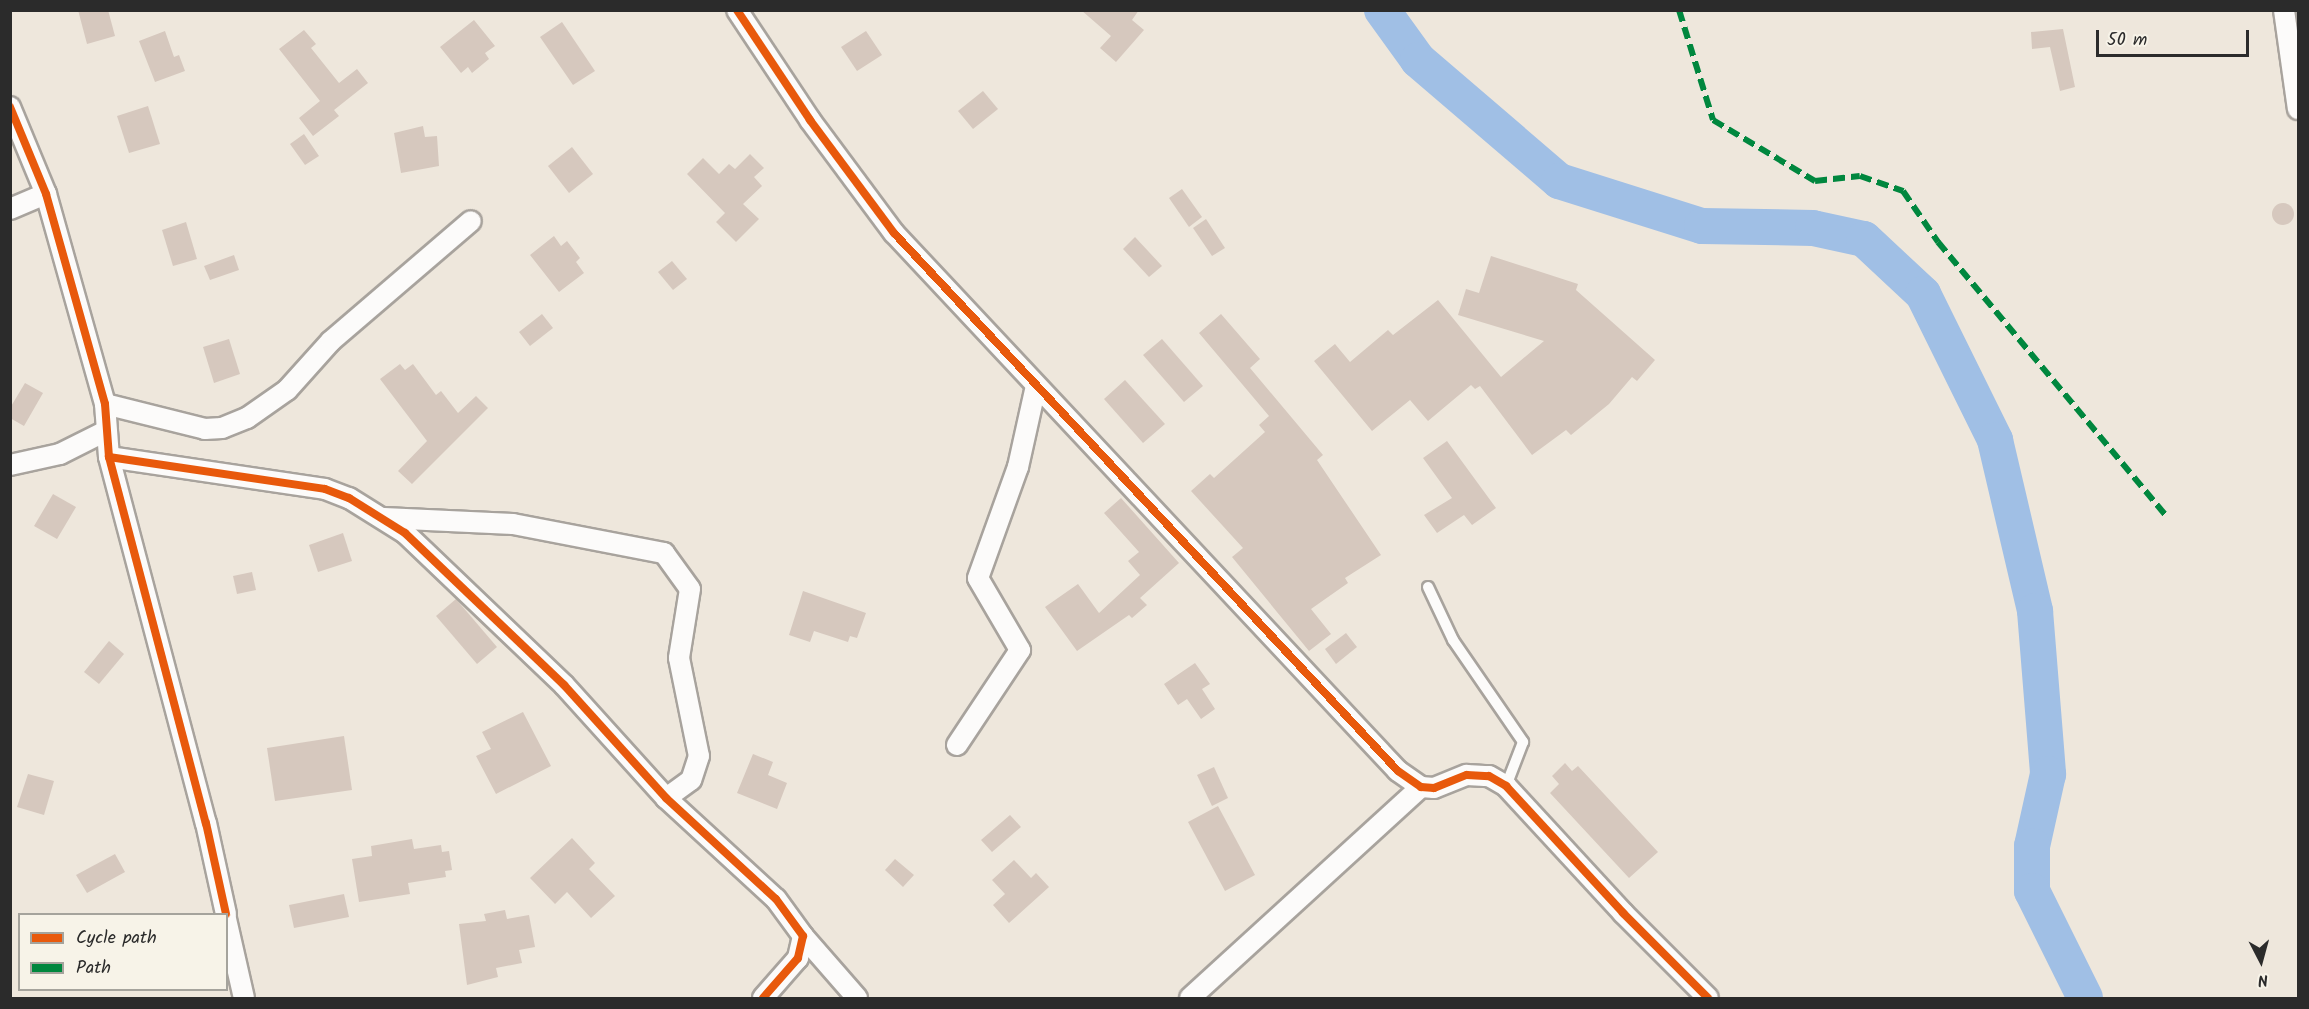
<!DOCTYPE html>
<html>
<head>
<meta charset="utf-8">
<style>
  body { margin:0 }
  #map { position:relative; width:2309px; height:1009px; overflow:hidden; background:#eee7dc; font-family:Kalam,sans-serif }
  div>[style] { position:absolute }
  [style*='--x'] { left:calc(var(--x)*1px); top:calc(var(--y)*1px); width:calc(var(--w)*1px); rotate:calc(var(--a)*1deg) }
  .river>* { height:36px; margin:-18px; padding:0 18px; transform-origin:18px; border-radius:18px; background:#a0bfe5 }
  .building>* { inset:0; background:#d6c8be }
  .round { border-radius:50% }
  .roads { filter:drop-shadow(2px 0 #a8a39d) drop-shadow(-2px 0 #a8a39d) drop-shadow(0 2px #a8a39d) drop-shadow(0 -2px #a8a39d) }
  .lane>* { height:10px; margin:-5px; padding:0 5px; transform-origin:5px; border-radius:5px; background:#fcfbfa }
  .street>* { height:20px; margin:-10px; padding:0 10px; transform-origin:10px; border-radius:10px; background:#fcfbfa }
  .quiet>* { height:6px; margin-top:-3px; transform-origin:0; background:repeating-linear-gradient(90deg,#00873e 0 12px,transparent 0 18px) }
  .cycleway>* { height:8px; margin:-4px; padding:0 4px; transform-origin:4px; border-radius:4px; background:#e8590c }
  span { translate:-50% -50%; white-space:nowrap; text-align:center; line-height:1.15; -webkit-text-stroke:6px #f7f3e8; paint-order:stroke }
  .frame { position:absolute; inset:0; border:12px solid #2b2b2b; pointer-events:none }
  .legend { position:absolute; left:18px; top:913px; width:210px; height:78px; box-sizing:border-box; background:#f7f3e8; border:2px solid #a5a39c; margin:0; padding:8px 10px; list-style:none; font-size:18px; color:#2b2b2b }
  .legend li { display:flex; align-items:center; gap:12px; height:30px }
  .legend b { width:30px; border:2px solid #a5a39c }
  .north { position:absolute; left:2231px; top:931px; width:60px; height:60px; -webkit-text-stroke:4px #f7f3e8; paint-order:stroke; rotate:174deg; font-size:16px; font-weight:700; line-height:24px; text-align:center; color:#2b2b2b }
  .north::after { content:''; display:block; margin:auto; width:21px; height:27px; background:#2b2b2b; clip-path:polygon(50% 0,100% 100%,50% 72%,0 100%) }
  .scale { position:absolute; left:2096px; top:30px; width:153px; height:27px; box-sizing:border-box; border:3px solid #2b2b2b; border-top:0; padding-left:8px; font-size:18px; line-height:21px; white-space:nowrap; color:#2b2b2b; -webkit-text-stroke:4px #f7f3e8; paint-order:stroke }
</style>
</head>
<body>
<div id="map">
  <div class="river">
    <i style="--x:1382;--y:10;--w:62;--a:54.2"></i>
    <i style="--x:1418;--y:60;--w:186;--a:40.6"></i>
    <i style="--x:1559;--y:181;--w:150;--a:17.5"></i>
    <i style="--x:1702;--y:226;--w:111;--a:1"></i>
    <i style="--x:1813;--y:228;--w:52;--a:12.2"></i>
    <i style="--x:1864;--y:239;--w:81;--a:43"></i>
    <i style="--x:1923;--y:294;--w:163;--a:63.7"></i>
    <i style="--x:1995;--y:440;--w:176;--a:76.8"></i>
    <i style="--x:2035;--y:611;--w:164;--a:85.4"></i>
    <i style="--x:2048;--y:774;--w:74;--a:102.5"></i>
    <i style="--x:2032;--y:846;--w:45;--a:90"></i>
    <i style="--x:2032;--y:891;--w:119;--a:63.6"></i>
  </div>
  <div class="building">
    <i style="clip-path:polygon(78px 10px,108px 10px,115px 36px,87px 44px)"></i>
    <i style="clip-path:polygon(1081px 10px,1139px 10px,1132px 20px,1144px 30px,1116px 62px,1100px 48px,1111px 36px)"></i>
    <i style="clip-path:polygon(474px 20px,495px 46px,485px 53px,489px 59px,472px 73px,468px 67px,461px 73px,440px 47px)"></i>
    <i style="clip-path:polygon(562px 22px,595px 71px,573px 85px,540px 37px)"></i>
    <i style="clip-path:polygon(2063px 29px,2075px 87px,2060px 91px,2050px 47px,2032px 49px,2031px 32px)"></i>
    <i style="clip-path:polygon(304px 30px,316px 44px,311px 48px,339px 83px,357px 69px,368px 83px,334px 110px,339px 116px,313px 136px,299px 118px,320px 101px,279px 49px)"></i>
    <i style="clip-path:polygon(165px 31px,174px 57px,179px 55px,185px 71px,155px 82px,139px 41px)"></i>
    <i style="clip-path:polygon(866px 31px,882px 55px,857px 71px,841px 47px)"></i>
    <i style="clip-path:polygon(983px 91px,998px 109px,973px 129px,958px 111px)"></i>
    <i style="clip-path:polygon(148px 106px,160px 144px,129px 153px,117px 116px)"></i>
    <i style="clip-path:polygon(423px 126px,425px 137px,437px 136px,439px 166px,401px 173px,394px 133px)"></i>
    <i style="clip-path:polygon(304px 134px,319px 156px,305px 165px,290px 144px)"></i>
    <i style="clip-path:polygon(572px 147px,593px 174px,569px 193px,548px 166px)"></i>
    <i style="clip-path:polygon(750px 154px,764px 168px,754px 177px,762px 186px,743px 204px,759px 219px,736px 242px,716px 222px,725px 213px,687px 174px,703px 158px,719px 174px,729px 164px,735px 169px)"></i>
    <i style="clip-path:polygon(1182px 189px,1202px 217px,1189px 227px,1169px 198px)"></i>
    <i class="round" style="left:2272px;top:203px;width:22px;height:22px"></i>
    <i style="clip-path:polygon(1206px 219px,1225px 248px,1212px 256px,1193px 228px)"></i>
    <i style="clip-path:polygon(186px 222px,197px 259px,173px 266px,162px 230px)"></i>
    <i style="clip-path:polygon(554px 236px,561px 246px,567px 241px,580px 258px,576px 262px,584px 273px,559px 292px,530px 255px)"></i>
    <i style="clip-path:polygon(1135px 237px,1162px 266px,1149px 277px,1123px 249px)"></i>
    <i style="clip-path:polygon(234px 255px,239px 270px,210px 280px,204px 266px)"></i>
    <i style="clip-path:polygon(1491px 256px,1578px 284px,1576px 290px,1655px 360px,1637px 381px,1632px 377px,1609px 404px,1571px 435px,1566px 430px,1532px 455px,1480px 386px,1475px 389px,1471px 385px,1428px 421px,1410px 400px,1372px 431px,1314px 361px,1335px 344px,1350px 362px,1388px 330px,1393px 335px,1438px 300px,1501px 377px,1544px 341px,1458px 315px,1466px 289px,1479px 293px)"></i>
    <i style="clip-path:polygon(672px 261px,687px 279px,673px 290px,658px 272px)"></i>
    <i style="clip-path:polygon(542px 314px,553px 328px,530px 346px,519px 332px)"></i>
    <i style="clip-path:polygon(1221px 314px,1260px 359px,1250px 368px,1323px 455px,1317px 460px,1381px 555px,1345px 578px,1348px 583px,1311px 609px,1331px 634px,1309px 651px,1232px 557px,1243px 548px,1191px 491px,1210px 474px,1214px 478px,1265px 432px,1259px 425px,1269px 416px,1199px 333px)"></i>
    <i style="clip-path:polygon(229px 339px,240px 374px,214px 383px,203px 347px)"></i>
    <i style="clip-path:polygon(1162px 339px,1203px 386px,1184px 402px,1143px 355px)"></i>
    <i style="clip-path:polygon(400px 364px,405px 370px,413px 364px,436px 395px,441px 391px,458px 413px,476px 396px,488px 408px,412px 484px,398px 471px,427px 441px,380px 379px)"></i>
    <i style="clip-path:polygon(1125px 380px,1165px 424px,1143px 443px,1104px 399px)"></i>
    <i style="clip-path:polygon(25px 383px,43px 393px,24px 426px,10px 418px,10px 408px)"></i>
    <i style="clip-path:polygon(1447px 441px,1496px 508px,1472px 525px,1464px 515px,1437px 533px,1424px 515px,1452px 498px,1423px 458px)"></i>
    <i style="clip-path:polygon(53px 494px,76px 507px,57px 539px,34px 526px)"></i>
    <i style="clip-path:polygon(1121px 498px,1179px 563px,1140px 598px,1147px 605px,1132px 618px,1129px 615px,1077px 651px,1045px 607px,1078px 584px,1099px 613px,1140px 575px,1128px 561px,1139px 552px,1104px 513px)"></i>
    <i style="clip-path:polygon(343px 533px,352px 561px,318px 572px,309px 545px)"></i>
    <i style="clip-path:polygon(252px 572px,256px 590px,237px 594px,233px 576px)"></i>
    <i style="clip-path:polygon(803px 591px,866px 613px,857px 638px,850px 636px,848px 642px,814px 631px,810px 642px,789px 635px)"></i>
    <i style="clip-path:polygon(456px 599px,497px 647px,477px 664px,436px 616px)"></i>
    <i style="clip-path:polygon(1346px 633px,1357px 647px,1336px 664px,1325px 649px)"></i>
    <i style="clip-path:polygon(109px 641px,124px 654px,99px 684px,84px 672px)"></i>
    <i style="clip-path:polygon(1195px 663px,1210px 684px,1202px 689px,1215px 709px,1201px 719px,1187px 699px,1178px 705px,1164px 684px)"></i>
    <i style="clip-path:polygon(523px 712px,551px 766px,496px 794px,476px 756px,491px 749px,482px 732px)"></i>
    <i style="clip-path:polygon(344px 736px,352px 790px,275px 801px,267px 748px)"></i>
    <i style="clip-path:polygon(753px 754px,773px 762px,768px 775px,787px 783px,777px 809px,737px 793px)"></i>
    <i style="clip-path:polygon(1565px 763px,1572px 771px,1578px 766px,1658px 852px,1629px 878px,1550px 793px,1559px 784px,1552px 776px)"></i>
    <i style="clip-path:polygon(1214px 767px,1228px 798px,1212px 806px,1197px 775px)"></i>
    <i style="clip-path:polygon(28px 774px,54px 781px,44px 815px,17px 807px)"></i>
    <i style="clip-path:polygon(1218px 806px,1255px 875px,1225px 891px,1188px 822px)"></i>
    <i style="clip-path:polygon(1010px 815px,1021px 827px,992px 852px,981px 840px)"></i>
    <i style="clip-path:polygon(572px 838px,595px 863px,589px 869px,615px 896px,591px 918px,567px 892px,555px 904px,530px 878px)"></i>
    <i style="clip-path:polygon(412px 839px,414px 849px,441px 845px,442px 852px,449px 851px,452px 870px,445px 871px,446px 877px,408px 883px,410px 894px,359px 902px,352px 859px,372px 856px,371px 846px)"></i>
    <i style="clip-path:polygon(115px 854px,125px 872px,87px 893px,76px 875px)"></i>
    <i style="clip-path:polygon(895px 859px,914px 875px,903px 887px,885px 870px)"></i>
    <i style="clip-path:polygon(1014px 860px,1031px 878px,1036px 873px,1049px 887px,1009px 923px,993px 905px,1005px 894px,992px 880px)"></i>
    <i style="clip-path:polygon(344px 894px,349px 917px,294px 928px,289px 905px)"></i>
    <i style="clip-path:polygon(505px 910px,507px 919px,529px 915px,535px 947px,519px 950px,522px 963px,496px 968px,498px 977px,467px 985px,459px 924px,486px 921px,484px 914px)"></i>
  </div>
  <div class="roads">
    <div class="lane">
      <i style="--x:1428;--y:587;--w:59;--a:64.7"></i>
      <i style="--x:1453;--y:640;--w:124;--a:55.5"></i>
      <i style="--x:1523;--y:742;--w:47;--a:111.1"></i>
    </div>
    <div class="street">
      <i style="--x:737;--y:10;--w:132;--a:56.4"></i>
      <i style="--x:810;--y:120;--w:141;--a:53.4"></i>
      <i style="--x:894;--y:233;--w:737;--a:46.87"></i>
      <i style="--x:1398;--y:771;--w:28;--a:35"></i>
      <i style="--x:1421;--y:787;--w:13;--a:4"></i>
      <i style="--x:1434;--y:788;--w:35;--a:-22"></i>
      <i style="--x:1467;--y:775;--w:22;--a:3"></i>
      <i style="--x:1489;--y:776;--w:20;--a:30"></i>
      <i style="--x:1506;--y:786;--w:173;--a:47.3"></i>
      <i style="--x:1623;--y:913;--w:120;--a:45"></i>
      <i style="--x:2284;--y:10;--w:100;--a:82"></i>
      <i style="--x:10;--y:107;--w:94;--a:67.5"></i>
      <i style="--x:46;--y:194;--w:218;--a:74.3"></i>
      <i style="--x:105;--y:404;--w:53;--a:85.7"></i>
      <i style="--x:109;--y:457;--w:379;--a:75.2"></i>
      <i style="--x:206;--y:823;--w:93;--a:77.6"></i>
      <i style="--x:10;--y:209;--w:39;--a:-23"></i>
      <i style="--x:105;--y:404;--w:103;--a:14"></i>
      <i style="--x:205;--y:429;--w:17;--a:-3"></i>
      <i style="--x:222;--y:428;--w:27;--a:-22"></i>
      <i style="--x:247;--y:418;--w:49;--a:-35"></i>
      <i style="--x:287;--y:390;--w:66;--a:-48.1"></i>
      <i style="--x:331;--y:341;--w:184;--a:-40.6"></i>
      <i style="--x:109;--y:457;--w:218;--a:8.4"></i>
      <i style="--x:325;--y:489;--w:26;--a:21"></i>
      <i style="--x:349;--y:498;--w:66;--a:32"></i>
      <i style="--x:405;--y:533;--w:220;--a:43.7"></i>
      <i style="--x:564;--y:685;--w:152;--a:47.9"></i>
      <i style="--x:666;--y:798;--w:149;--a:42.6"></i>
      <i style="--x:776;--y:899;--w:46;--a:53.9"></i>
      <i style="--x:803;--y:936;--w:23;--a:103"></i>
      <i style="--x:798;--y:958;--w:53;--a:131.2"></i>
      <i style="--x:10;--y:465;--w:51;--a:-12.4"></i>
      <i style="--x:60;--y:454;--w:51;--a:-26.6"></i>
      <i style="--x:384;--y:518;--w:129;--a:2.7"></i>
      <i style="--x:513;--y:524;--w:154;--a:10.9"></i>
      <i style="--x:664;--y:553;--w:44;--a:54.2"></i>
      <i style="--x:690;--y:589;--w:70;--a:99.1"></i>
      <i style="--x:679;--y:658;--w:100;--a:78.5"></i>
      <i style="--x:699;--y:756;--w:25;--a:108"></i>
      <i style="--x:691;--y:780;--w:31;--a:144"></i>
      <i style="--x:957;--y:745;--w:114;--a:-56.4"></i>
      <i style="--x:1020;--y:650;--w:83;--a:-120.3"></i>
      <i style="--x:978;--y:578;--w:118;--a:-70.2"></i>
      <i style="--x:1018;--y:467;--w:83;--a:-77.5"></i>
      <i style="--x:226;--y:919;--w:81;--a:77.2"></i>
      <i style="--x:803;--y:936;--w:82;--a:48.9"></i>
      <i style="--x:1190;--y:998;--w:313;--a:-42.4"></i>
    </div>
  </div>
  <div class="quiet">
    <i style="--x:1679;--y:10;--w:115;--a:72.8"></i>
    <i style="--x:1713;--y:120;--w:119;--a:30.9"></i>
    <i style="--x:1815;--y:181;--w:45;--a:-6.3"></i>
    <i style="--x:1860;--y:176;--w:46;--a:19.2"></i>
    <i style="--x:1903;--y:191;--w:62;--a:55.5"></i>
    <i style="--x:1938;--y:242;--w:356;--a:50.2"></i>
  </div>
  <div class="cycleway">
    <i style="--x:737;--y:10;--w:132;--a:56.4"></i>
    <i style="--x:810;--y:120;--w:141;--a:53.4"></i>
    <i style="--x:894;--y:233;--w:737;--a:46.87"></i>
    <i style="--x:1398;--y:771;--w:28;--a:35"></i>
    <i style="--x:1421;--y:787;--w:13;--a:4"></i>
    <i style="--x:1434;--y:788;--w:35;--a:-22"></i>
    <i style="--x:1467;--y:775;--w:22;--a:3"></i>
    <i style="--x:1489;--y:776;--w:20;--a:30"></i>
    <i style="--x:1506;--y:786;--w:173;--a:47.3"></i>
    <i style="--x:1623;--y:913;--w:120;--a:45"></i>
    <i style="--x:10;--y:107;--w:94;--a:67.5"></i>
    <i style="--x:46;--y:194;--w:218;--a:74.3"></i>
    <i style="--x:105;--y:404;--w:53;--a:85.7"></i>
    <i style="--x:109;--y:457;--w:379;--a:75.2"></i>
    <i style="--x:206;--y:823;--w:93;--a:77.6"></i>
    <i style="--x:109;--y:457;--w:218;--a:8.4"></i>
    <i style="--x:325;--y:489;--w:26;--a:21"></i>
    <i style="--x:349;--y:498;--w:66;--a:32"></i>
    <i style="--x:405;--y:533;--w:220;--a:43.7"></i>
    <i style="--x:564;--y:685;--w:152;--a:47.9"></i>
    <i style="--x:666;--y:798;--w:149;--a:42.6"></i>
    <i style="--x:776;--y:899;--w:46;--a:53.9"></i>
    <i style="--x:803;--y:936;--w:23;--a:103"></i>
    <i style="--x:798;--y:958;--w:53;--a:131.2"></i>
  </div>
  <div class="frame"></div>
  <ul class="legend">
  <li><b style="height:8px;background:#e8590c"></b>Cycle path</li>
  <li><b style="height:8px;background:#00873e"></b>Path</li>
  </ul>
  <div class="north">N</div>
  <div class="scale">50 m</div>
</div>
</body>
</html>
